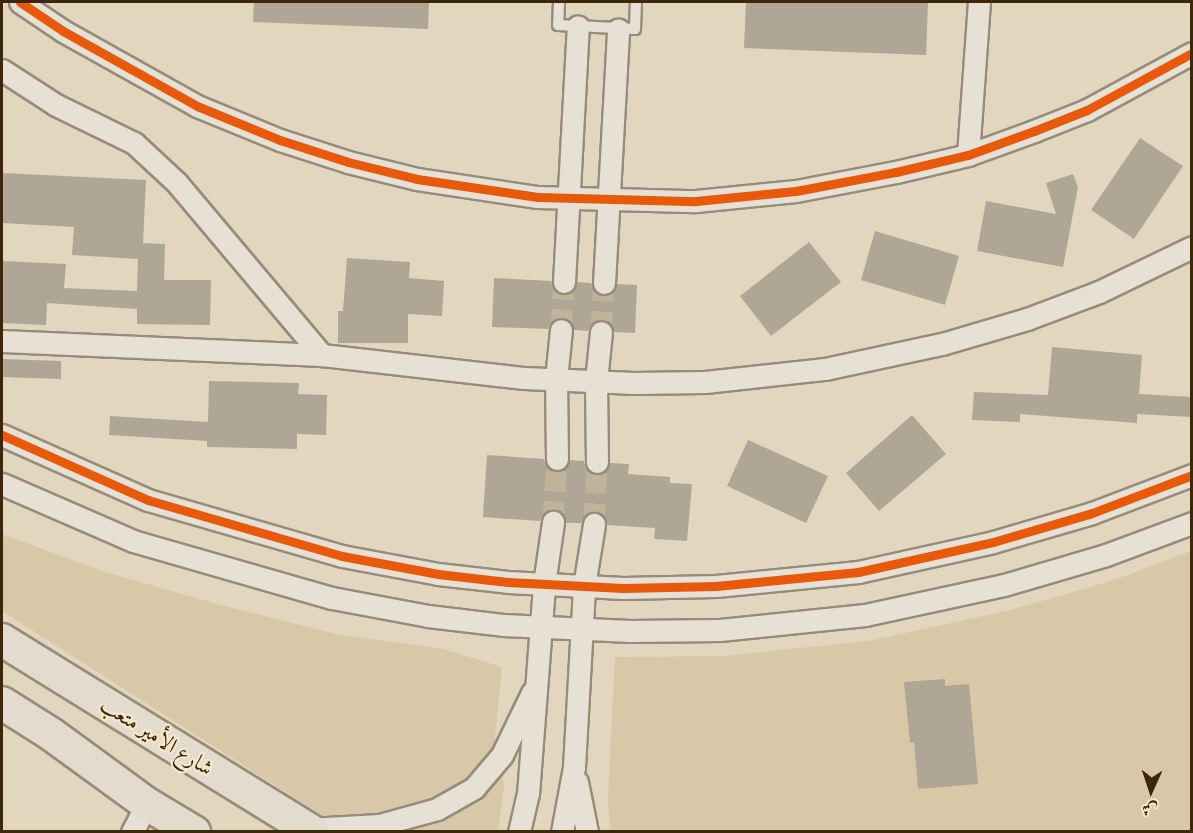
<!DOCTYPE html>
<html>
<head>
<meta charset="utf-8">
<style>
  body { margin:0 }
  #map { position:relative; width:1193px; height:833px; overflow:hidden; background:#e2d6bf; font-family:"EB Garamond",Amiri,serif }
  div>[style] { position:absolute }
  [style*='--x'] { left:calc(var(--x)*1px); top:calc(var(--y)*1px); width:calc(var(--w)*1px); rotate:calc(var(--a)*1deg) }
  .green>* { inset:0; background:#d9c8a7 }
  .building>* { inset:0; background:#b0a695 }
  .street-tunnel>* { height:21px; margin-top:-10.5px; transform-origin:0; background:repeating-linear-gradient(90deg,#c1b39a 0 21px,transparent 0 31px) }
  .roads { filter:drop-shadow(2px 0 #968c7b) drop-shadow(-2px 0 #968c7b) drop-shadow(0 2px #968c7b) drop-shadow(0 -2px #968c7b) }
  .lane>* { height:10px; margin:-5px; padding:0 5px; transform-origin:5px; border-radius:5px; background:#e7e1d5 }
  .street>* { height:21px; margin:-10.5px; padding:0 10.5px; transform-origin:10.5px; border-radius:10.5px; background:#e7e1d5 }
  .primary>* { height:32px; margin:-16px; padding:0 16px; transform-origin:16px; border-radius:16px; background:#e3dcce }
  .cycleway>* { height:9px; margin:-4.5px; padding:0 4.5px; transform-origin:4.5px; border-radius:4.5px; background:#e8590c }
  span { translate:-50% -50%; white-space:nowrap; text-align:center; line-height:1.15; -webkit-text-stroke:4.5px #f5e7cc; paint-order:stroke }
  .street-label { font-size:22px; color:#3d2708 }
  .frame { position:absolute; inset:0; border:3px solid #3d2708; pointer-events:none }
  .north { position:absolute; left:1121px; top:761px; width:60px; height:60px; -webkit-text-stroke:4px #f5e7cc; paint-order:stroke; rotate:183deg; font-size:16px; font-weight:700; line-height:24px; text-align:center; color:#3d2708 }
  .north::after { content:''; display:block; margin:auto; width:21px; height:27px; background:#3d2708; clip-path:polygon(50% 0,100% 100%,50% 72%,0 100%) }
</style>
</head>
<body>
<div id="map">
  <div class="green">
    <i style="clip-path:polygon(2px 534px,102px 571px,221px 605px,336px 634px,444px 649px,502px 667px,495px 738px,504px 787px,498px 831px,346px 831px,2px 611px)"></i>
    <i style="clip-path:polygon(1191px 551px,1191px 831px,610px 832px,608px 799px,615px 657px,721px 656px,869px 641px,1010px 610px,1114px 580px)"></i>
  </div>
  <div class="building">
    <i style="clip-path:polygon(254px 2px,429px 2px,428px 29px,253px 22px)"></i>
    <i style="clip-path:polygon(746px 2px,928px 2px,926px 55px,744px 48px)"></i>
    <i style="clip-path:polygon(1140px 138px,1183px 166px,1134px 239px,1091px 210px)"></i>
    <i style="clip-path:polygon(2px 173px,146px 180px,143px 243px,165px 244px,164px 280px,211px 280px,210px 325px,137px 324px,137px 309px,47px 303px,46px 325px,2px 323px,2px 261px,66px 264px,64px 288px,137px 291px,138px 259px,72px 255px,74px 227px,2px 223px)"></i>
    <i style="clip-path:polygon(1073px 174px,1078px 187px,1063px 267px,977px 251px,986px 201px,1056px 214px,1046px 183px)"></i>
    <i style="clip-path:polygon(875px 231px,959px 256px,945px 305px,861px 280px)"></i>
    <i style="clip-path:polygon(809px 242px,841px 282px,771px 336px,740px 296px)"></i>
    <i style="clip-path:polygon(347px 258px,410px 262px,409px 278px,444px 281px,442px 316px,408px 314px,408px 343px,338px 343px,338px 311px,343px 311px)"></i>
    <i style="clip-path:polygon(494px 278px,551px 281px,557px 292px,564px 295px,574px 289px,577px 282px,591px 283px,597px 293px,604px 296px,614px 290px,617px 284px,637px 285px,635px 333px,614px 332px,609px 322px,602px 319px,591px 324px,588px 331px,574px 330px,569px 320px,562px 317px,551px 322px,548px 329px,492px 327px)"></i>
    <i style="clip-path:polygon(1052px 347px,1142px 355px,1139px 394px,1191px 397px,1191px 417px,1137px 414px,1137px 423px,1020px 414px,1020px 422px,972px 420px,974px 392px,1048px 395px)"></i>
    <i style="clip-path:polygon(2px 359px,61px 361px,61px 379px,2px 377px)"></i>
    <i style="clip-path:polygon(209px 381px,299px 383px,298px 394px,327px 395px,326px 435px,297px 434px,297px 449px,207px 447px,207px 441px,109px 435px,110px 416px,208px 422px)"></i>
    <i style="clip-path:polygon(912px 415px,946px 454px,879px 511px,846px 473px)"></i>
    <i style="clip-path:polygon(748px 440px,828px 476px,806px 523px,727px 486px)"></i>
    <i style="clip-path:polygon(487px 455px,544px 459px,546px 466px,557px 472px,564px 470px,569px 460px,584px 461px,586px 469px,597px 475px,604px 473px,610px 463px,629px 464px,628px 474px,670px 477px,670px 483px,692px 484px,687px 541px,654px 539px,655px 528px,607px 525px,602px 515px,595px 511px,585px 516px,581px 523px,566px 523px,561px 512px,554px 509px,543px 514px,540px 521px,483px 517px)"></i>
    <i style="clip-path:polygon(945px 679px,945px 686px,969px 684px,978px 784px,918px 789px,914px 742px,910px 743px,904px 682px)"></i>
  </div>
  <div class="street-tunnel">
    <i style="--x:561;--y:330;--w:48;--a:-86.4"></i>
    <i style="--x:601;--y:332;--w:49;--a:-86.5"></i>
    <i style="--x:553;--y:522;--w:63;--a:-86.4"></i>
    <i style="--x:594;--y:524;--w:62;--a:-87.2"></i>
  </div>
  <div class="roads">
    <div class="lane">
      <i style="--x:559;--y:2;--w:23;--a:92"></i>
      <i style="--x:558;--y:25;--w:77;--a:3"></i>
      <i style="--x:635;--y:29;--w:27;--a:-88"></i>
    </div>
    <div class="street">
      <i style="--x:20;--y:2;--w:52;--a:34"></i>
      <i style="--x:63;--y:31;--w:154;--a:29.2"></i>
      <i style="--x:197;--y:106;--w:90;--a:22.3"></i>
      <i style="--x:280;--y:140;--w:71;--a:17.9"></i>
      <i style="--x:348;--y:162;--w:71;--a:13.8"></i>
      <i style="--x:417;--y:179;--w:122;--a:8.5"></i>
      <i style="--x:538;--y:197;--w:158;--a:1.5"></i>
      <i style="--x:696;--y:201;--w:100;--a:-5.7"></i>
      <i style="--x:796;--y:191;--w:102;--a:-10.8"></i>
      <i style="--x:896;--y:172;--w:74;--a:-13.3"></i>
      <i style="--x:968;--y:155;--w:70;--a:-20"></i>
      <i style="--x:1034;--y:131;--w:57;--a:-21.6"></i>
      <i style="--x:1087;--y:110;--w:119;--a:-28.5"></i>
      <i style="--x:2;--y:70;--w:64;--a:32.9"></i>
      <i style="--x:56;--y:105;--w:87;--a:26"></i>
      <i style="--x:134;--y:143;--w:59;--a:42.9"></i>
      <i style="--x:177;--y:183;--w:225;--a:49.9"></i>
      <i style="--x:968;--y:155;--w:153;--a:-85.9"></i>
      <i style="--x:564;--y:282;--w:256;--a:-86.9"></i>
      <i style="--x:604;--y:283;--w:254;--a:-86.8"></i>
      <i style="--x:2;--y:341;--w:320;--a:2.5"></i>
      <i style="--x:322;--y:355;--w:204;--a:6.5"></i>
      <i style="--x:525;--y:378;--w:109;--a:2.6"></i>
      <i style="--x:634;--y:383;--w:71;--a:-0.8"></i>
      <i style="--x:705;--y:382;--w:121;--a:-6.2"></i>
      <i style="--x:825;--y:369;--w:120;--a:-12.1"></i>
      <i style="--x:942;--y:344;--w:89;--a:-16.4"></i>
      <i style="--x:1027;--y:319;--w:77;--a:-20.6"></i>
      <i style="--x:1099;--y:292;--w:103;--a:-25.8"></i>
      <i style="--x:2;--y:435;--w:160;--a:24"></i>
      <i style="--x:148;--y:500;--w:202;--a:16.1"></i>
      <i style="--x:342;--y:556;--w:98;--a:10.6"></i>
      <i style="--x:438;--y:574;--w:70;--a:6.5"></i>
      <i style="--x:508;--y:582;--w:115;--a:3"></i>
      <i style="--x:623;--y:588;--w:93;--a:-1.2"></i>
      <i style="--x:716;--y:586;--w:143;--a:-5.6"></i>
      <i style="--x:858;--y:572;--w:138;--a:-12.5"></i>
      <i style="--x:993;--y:542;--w:103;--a:-16.3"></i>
      <i style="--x:1092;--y:513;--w:107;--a:-20.8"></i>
      <i style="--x:557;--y:459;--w:80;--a:-90.7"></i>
      <i style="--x:556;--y:379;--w:49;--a:-84.2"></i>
      <i style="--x:597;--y:462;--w:81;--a:-90.7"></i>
      <i style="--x:596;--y:381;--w:49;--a:-84.2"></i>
      <i style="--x:2;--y:484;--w:143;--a:23.5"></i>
      <i style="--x:133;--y:541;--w:207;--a:16"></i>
      <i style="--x:332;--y:598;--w:98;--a:10.6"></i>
      <i style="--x:428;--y:616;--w:77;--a:6.8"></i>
      <i style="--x:504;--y:625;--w:126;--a:2.7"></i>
      <i style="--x:630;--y:631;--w:90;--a:-0.6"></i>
      <i style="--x:720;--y:630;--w:146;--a:-5.9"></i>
      <i style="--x:865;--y:615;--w:142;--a:-12.2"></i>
      <i style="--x:1004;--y:585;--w:106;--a:-16.4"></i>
      <i style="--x:1106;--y:555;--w:92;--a:-20.4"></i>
      <i style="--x:577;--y:782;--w:51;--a:78.7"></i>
      <i style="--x:309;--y:829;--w:70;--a:-3.3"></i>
      <i style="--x:379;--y:825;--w:60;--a:-15.4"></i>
      <i style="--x:437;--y:809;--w:43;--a:-29.6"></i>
      <i style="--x:474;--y:788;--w:43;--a:-49.7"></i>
      <i style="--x:502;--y:755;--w:69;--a:-64.2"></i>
      <i style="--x:132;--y:832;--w:32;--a:-62"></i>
      <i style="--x:519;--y:832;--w:39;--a:-77"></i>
      <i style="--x:528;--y:794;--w:211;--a:-85.6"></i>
      <i style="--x:544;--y:584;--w:63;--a:-81.7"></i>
      <i style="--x:562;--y:832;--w:66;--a:-79.5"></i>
      <i style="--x:574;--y:767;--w:181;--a:-86.8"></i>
      <i style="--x:584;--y:586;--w:63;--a:-80.8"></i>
    </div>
    <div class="primary">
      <i style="--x:2;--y:640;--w:365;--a:31.7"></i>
      <i style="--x:2;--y:703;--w:58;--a:32.3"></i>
      <i style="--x:51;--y:734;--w:119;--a:36.1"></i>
      <i style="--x:147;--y:804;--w:55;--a:30.8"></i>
    </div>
  </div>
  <div class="cycleway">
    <i style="--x:20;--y:2;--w:52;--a:34"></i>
    <i style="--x:63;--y:31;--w:154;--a:29.2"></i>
    <i style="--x:197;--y:106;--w:90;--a:22.3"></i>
    <i style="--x:280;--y:140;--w:71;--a:17.9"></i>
    <i style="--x:348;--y:162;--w:71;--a:13.8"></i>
    <i style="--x:417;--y:179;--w:122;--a:8.5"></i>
    <i style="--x:538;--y:197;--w:158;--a:1.5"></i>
    <i style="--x:696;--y:201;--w:100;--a:-5.7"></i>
    <i style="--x:796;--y:191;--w:102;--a:-10.8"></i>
    <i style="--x:896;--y:172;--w:74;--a:-13.3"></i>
    <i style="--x:968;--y:155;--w:70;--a:-20"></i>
    <i style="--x:1034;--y:131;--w:57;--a:-21.6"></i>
    <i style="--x:1087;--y:110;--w:119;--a:-28.5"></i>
    <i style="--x:2;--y:435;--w:160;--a:24"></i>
    <i style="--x:148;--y:500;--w:202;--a:16.1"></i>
    <i style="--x:342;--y:556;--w:98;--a:10.6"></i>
    <i style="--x:438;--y:574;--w:70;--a:6.5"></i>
    <i style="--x:508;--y:582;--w:115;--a:3"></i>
    <i style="--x:623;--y:588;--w:93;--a:-1.2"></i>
    <i style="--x:716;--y:586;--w:143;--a:-5.6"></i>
    <i style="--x:858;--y:572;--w:138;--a:-12.5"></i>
    <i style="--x:993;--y:542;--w:103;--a:-16.3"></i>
    <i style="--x:1092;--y:513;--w:107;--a:-20.8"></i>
  </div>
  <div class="street-label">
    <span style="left:157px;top:736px;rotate:32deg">شارع الأمير متعب</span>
  </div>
  <div class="frame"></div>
  <div class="north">ش</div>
</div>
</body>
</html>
